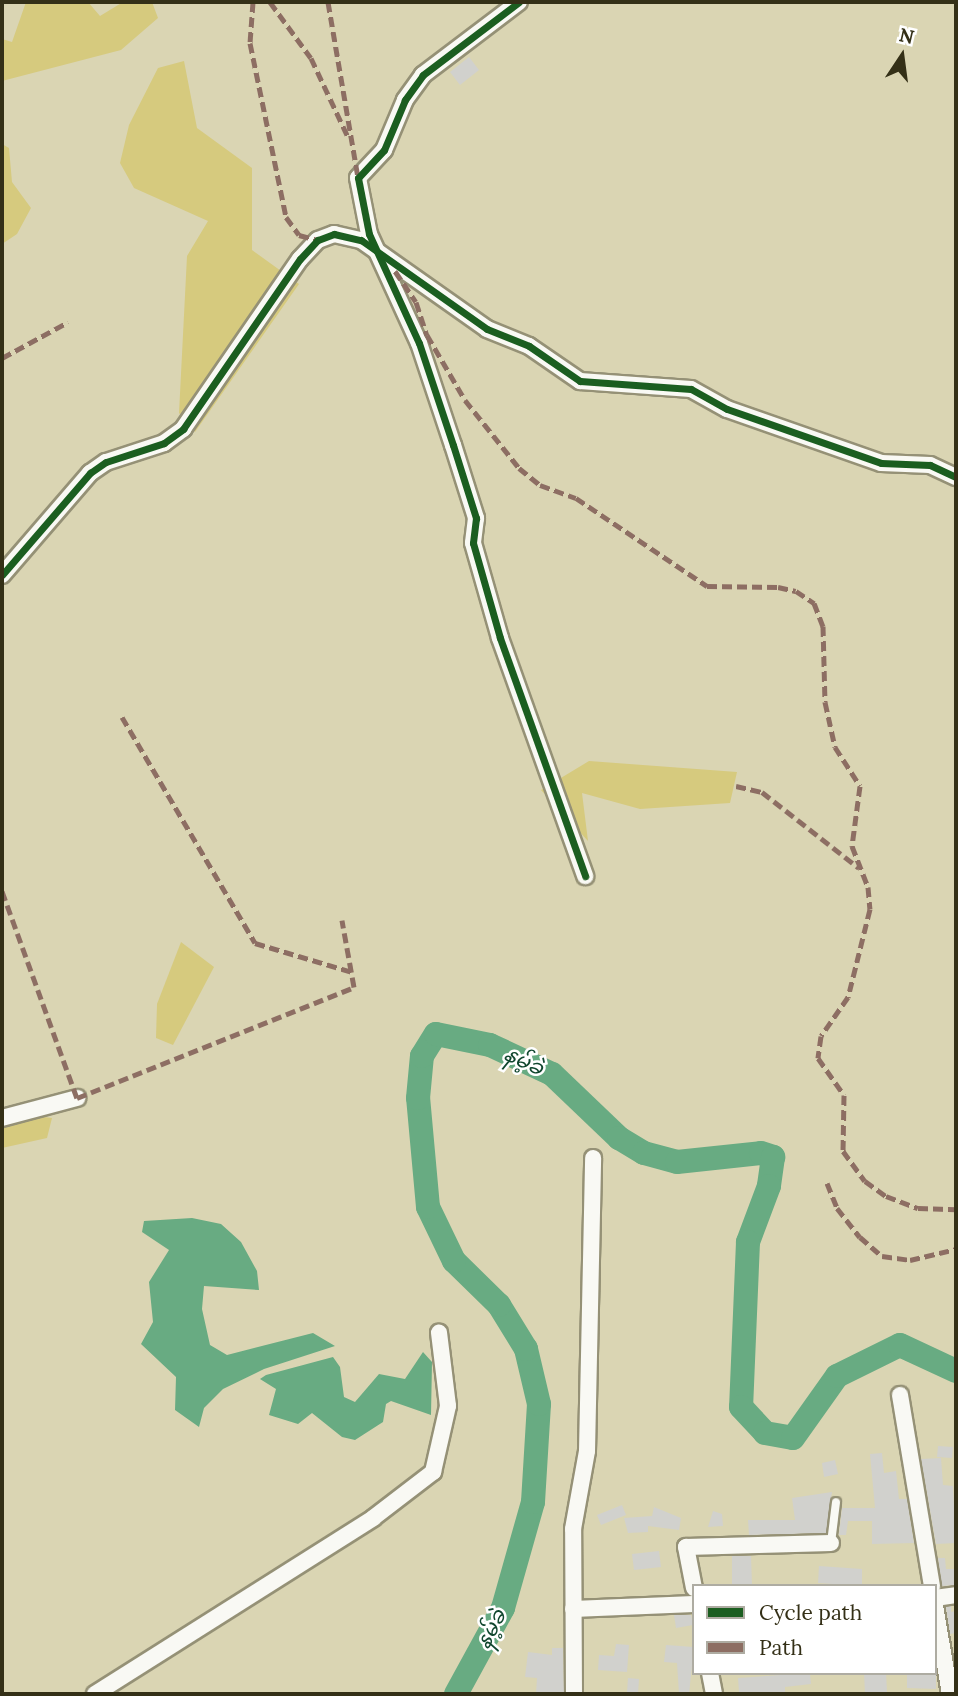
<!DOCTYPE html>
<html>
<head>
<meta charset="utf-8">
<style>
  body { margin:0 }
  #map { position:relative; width:958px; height:1696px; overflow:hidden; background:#dad5b3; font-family:Lora,"Noto Sans Myanmar",serif }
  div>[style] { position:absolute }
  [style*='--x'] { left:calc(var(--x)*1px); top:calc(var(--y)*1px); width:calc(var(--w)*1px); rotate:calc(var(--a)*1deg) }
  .green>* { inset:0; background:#d6ca7e }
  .water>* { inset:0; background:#68ab82 }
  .river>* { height:24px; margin:-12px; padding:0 12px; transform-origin:12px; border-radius:12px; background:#68ab82 }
  .building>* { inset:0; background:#d1d1cd }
  .roads { filter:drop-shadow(2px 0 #959176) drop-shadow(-2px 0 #959176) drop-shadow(0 2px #959176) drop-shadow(0 -2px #959176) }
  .lane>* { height:8px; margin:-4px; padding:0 4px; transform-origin:4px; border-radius:4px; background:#f9f9f4 }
  .street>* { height:16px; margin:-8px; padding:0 8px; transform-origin:8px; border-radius:8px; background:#f9f9f4 }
  .quiet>* { height:5px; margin-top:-2.5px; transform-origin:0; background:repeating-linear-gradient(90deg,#8d6e63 0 10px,transparent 0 15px) }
  .cycleway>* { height:7px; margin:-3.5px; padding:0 3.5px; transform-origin:3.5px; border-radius:3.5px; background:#1b5e20 }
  span { translate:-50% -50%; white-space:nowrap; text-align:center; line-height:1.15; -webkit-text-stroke:5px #fff; paint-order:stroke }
  .water-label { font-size:21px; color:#10462e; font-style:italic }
  .frame { position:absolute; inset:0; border:4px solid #343017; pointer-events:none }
  .legend { position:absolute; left:692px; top:1584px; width:245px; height:91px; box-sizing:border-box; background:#fff; border:2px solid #aeaca2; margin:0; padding:9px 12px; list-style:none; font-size:21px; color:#343017 }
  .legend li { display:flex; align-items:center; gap:14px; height:35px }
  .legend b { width:35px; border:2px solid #aeaca2 }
  .north { position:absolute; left:867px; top:21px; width:70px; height:70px; -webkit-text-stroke:5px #fff; paint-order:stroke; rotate:13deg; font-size:19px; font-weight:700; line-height:28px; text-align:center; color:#343017 }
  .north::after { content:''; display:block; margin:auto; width:24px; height:32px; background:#343017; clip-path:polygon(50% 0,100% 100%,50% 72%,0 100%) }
</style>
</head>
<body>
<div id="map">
  <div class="green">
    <i style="clip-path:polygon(26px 2px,88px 2px,100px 16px,123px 2px,152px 2px,158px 18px,121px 50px,2px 81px,2px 39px,12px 42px)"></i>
    <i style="clip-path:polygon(184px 61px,197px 128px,252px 168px,252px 250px,299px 284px,195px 432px,179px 413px,187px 256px,208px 221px,134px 188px,120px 163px,129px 125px,158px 68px)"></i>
    <i style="clip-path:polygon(2px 144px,9px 148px,12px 182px,31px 208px,17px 234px,2px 244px)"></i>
    <i style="clip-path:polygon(589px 761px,737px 772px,730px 803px,640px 809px,582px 793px,588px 841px,541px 790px)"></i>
    <i style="clip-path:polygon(181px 942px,214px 967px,173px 1045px,156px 1038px,157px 1004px)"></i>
    <i style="clip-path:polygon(2px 1112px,52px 1118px,47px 1138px,2px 1148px)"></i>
  </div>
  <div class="water">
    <i style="clip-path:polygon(192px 1218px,221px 1224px,241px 1242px,257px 1271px,259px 1290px,204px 1286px,202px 1309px,210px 1345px,227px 1355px,313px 1333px,335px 1346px,264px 1369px,223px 1389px,204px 1408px,199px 1427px,175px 1410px,176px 1377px,141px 1344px,153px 1322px,149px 1282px,169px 1250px,142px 1232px,144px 1221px)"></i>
    <i style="clip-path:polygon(423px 1352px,432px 1362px,431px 1415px,391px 1401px,386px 1404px,383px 1422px,355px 1440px,342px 1437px,312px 1413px,298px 1424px,269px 1415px,276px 1389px,260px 1379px,266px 1375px,333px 1357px,340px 1367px,344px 1397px,355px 1402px,379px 1374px,405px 1379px)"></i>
  </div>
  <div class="river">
    <i style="--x:456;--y:1694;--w:98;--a:-61.3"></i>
    <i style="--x:503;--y:1608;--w:110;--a:-74.2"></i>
    <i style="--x:533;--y:1502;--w:98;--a:-86.5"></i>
    <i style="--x:539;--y:1404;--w:57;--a:-103.3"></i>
    <i style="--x:526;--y:1349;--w:52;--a:-121.5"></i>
    <i style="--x:499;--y:1305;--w:63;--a:-135.6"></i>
    <i style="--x:454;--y:1261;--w:60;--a:-115.7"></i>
    <i style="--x:428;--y:1207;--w:109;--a:-95.2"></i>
    <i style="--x:418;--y:1098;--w:42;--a:-84.6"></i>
    <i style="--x:422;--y:1056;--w:26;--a:-58"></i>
    <i style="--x:436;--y:1034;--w:55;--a:11.5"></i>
    <i style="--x:490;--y:1045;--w:68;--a:25.1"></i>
    <i style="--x:552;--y:1074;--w:93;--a:43.7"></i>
    <i style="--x:619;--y:1138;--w:29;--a:31"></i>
    <i style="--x:644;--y:1153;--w:34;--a:15"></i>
    <i style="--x:677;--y:1162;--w:84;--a:-6.1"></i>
    <i style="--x:761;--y:1153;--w:13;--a:18"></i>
    <i style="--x:773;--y:1157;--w:29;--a:98"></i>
    <i style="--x:769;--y:1186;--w:60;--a:110.6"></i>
    <i style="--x:748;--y:1242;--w:165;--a:92.4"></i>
    <i style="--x:741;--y:1407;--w:35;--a:47"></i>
    <i style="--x:765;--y:1433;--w:28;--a:10"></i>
    <i style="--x:793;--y:1438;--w:76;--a:-54.6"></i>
    <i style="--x:837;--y:1376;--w:70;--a:-26.2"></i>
    <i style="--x:900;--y:1345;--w:62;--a:24.9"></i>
  </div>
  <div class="building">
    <i style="clip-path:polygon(469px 57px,479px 70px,460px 85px,450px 72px)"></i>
    <i style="clip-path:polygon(938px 1446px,953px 1447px,952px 1458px,937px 1457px)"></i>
    <i style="clip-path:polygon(882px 1453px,884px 1473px,896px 1471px,899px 1499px,907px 1499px,914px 1543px,872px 1544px,872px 1521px,848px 1521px,846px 1535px,839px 1535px,842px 1508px,875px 1508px,870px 1454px)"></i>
    <i style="clip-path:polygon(941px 1458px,943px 1485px,953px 1486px,956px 1543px,936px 1544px,921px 1459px)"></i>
    <i style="clip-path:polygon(835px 1460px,838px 1474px,824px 1477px,822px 1463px)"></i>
    <i style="clip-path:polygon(832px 1492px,826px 1533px,749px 1535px,748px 1520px,795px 1520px,792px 1498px)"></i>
    <i style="clip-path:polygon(622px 1505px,626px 1515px,601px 1525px,597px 1515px)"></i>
    <i style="clip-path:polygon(654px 1507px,681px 1518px,679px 1530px,648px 1526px,648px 1532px,628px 1533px,624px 1518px,652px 1516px)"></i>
    <i style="clip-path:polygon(713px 1511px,722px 1514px,723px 1526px,708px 1527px)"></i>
    <i style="clip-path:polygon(659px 1551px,661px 1567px,634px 1570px,632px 1554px)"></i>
    <i style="clip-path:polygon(732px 1556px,751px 1556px,752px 1585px,732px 1586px)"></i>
    <i style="clip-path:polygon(938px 1558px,945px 1558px,946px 1569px,956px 1569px,956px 1585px,942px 1586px)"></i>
    <i style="clip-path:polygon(819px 1566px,862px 1569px,862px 1586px,818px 1583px)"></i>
    <i style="clip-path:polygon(951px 1606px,951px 1612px,956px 1611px,956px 1633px,950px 1634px,946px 1607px)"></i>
    <i style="clip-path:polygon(674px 1615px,691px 1615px,693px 1625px,676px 1628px)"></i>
    <i style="clip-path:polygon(616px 1644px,629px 1645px,627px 1672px,598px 1670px,599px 1655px,614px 1656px)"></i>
    <i style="clip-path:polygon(666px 1645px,694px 1647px,689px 1694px,679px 1694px,677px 1663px,664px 1662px)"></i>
    <i style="clip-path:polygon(552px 1648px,563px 1648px,564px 1694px,536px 1694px,537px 1678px,525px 1677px,528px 1652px,552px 1655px)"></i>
    <i style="clip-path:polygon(810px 1673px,811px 1684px,785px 1687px,785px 1694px,739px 1692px,738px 1678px)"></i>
    <i style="clip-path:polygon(864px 1673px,886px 1673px,887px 1692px,865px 1694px)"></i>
    <i style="clip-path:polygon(907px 1673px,936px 1673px,936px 1689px,907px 1688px)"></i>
    <i style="clip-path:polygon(628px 1678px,639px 1679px,638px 1694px,627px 1692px)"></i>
  </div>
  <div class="roads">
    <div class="lane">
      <i style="--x:831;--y:1543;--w:41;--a:-83"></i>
    </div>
    <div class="street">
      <i style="--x:519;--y:2;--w:121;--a:142.8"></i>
      <i style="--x:423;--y:75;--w:31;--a:126"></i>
      <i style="--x:405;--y:100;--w:54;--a:112.8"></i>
      <i style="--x:384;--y:150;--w:38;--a:133"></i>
      <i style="--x:358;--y:178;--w:57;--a:78.9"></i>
      <i style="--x:369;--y:234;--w:120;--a:65.4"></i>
      <i style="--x:419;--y:343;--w:108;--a:71.6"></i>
      <i style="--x:453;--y:445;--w:77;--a:72.5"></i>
      <i style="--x:476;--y:518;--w:25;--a:97"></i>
      <i style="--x:473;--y:543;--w:99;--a:74.1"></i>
      <i style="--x:500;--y:638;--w:253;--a:70.3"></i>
      <i style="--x:2;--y:575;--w:135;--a:-49.2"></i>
      <i style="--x:90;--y:473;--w:19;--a:-35"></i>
      <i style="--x:106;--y:462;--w:61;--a:-18.1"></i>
      <i style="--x:164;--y:443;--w:24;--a:-36"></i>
      <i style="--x:183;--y:429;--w:206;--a:-55.5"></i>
      <i style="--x:300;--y:259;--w:26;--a:-47"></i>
      <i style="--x:318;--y:240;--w:17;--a:-21"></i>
      <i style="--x:334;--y:234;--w:28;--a:13"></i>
      <i style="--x:361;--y:240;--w:154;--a:35.2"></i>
      <i style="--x:487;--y:329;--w:45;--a:22"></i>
      <i style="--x:529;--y:346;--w:62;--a:34.5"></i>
      <i style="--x:580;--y:381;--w:111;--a:4.1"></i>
      <i style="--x:691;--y:389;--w:41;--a:29.1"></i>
      <i style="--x:727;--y:409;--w:163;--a:19.3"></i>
      <i style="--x:881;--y:463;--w:49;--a:2.3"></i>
      <i style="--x:930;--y:465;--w:29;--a:25"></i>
      <i style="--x:2;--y:1118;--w:78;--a:-14.9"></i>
      <i style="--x:900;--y:1395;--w:194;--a:80.5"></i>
      <i style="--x:694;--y:1588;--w:42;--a:-101"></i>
      <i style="--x:686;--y:1547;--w:145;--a:-1.6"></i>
      <i style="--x:935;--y:1598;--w:21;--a:-8"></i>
      <i style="--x:935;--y:1606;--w:89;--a:80.3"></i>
      <i style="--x:573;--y:1609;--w:121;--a:-2.4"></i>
      <i style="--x:710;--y:1673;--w:21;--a:79"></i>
      <i style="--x:95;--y:1694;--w:329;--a:-32.3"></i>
      <i style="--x:373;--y:1518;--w:76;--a:-37.5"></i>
      <i style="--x:433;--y:1472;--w:68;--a:-77.2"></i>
      <i style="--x:448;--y:1406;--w:74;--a:-97"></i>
      <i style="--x:574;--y:1694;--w:165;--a:-90.3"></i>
      <i style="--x:573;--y:1529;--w:79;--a:-79.8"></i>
      <i style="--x:587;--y:1451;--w:293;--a:-88.8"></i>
    </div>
  </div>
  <div class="quiet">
    <i style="--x:253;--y:2;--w:41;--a:94.2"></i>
    <i style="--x:250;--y:43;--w:178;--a:78.3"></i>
    <i style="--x:286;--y:217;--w:22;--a:54"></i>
    <i style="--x:299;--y:235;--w:20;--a:15"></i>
    <i style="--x:270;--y:2;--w:69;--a:53.8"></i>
    <i style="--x:311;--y:58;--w:87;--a:64.9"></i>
    <i style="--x:328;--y:2;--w:179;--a:80.3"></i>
    <i style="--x:395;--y:271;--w:37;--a:56"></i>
    <i style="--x:416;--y:302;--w:35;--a:72"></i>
    <i style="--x:427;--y:335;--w:75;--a:59.7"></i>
    <i style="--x:465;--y:400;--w:87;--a:51.5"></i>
    <i style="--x:519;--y:468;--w:27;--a:39"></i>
    <i style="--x:540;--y:485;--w:38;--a:20"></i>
    <i style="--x:576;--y:498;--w:158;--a:33.9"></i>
    <i style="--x:707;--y:586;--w:71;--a:0.8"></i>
    <i style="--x:778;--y:587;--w:18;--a:13"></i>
    <i style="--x:796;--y:591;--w:22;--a:34"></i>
    <i style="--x:814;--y:603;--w:25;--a:69"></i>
    <i style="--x:823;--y:626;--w:76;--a:88.5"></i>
    <i style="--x:825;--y:702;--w:46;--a:77.5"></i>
    <i style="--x:835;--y:747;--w:46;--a:57.3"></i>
    <i style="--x:860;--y:786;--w:61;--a:97.6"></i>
    <i style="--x:852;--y:846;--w:44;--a:68.7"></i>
    <i style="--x:868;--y:887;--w:22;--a:85"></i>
    <i style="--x:870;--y:909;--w:91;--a:104"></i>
    <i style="--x:848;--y:997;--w:47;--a:124.7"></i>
    <i style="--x:821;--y:1036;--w:22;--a:98"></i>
    <i style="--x:818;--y:1058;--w:45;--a:54.9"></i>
    <i style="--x:844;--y:1095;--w:56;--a:91"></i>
    <i style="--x:843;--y:1151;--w:37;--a:54"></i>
    <i style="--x:865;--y:1181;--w:26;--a:36"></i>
    <i style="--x:886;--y:1196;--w:34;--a:21"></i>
    <i style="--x:918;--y:1208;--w:38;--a:2"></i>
    <i style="--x:2;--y:358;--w:75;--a:-28.6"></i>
    <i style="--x:122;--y:717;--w:262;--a:59.5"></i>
    <i style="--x:255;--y:943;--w:101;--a:16.6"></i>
    <i style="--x:736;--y:786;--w:27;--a:13"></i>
    <i style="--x:762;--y:792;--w:123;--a:38.1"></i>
    <i style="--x:2;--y:891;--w:220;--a:70.1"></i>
    <i style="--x:77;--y:1098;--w:298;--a:-21.8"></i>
    <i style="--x:354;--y:987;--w:68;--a:-100.2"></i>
    <i style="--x:827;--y:1183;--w:27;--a:68"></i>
    <i style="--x:837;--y:1208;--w:37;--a:52"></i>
    <i style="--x:860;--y:1237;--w:29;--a:41"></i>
    <i style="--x:882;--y:1256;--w:28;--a:8"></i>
    <i style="--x:910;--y:1260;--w:47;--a:-13.4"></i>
  </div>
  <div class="cycleway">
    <i style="--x:519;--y:2;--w:121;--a:142.8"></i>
    <i style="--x:423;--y:75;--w:31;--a:126"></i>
    <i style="--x:405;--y:100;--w:54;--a:112.8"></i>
    <i style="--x:384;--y:150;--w:38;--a:133"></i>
    <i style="--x:358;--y:178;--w:57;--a:78.9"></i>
    <i style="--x:369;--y:234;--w:120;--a:65.4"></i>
    <i style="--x:419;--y:343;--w:108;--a:71.6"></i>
    <i style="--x:453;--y:445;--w:77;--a:72.5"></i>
    <i style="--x:476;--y:518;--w:25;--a:97"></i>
    <i style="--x:473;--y:543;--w:99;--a:74.1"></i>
    <i style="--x:500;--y:638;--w:253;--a:70.3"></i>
    <i style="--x:2;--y:575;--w:135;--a:-49.2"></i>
    <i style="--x:90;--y:473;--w:19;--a:-35"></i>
    <i style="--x:106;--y:462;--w:61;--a:-18.1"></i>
    <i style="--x:164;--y:443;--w:24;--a:-36"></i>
    <i style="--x:183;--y:429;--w:206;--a:-55.5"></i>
    <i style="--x:300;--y:259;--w:26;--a:-47"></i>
    <i style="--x:318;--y:240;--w:17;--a:-21"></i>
    <i style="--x:334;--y:234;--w:28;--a:13"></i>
    <i style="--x:361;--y:240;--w:154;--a:35.2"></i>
    <i style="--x:487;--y:329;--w:45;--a:22"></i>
    <i style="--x:529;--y:346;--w:62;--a:34.5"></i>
    <i style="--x:580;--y:381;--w:111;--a:4.1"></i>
    <i style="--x:691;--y:389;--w:41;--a:29.1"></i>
    <i style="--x:727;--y:409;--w:163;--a:19.3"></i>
    <i style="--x:881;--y:463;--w:49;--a:2.3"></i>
    <i style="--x:930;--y:465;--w:29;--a:25"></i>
  </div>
  <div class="water-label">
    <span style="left:524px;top:1061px;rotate:25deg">နမ့်ခဲ</span>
    <span style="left:491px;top:1629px;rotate:-63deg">နမ့်ခဲ</span>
  </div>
  <div class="frame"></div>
  <ul class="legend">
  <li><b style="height:9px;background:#1b5e20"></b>Cycle path</li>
  <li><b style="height:9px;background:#8d6e63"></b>Path</li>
  </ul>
  <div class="north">N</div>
</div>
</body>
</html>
